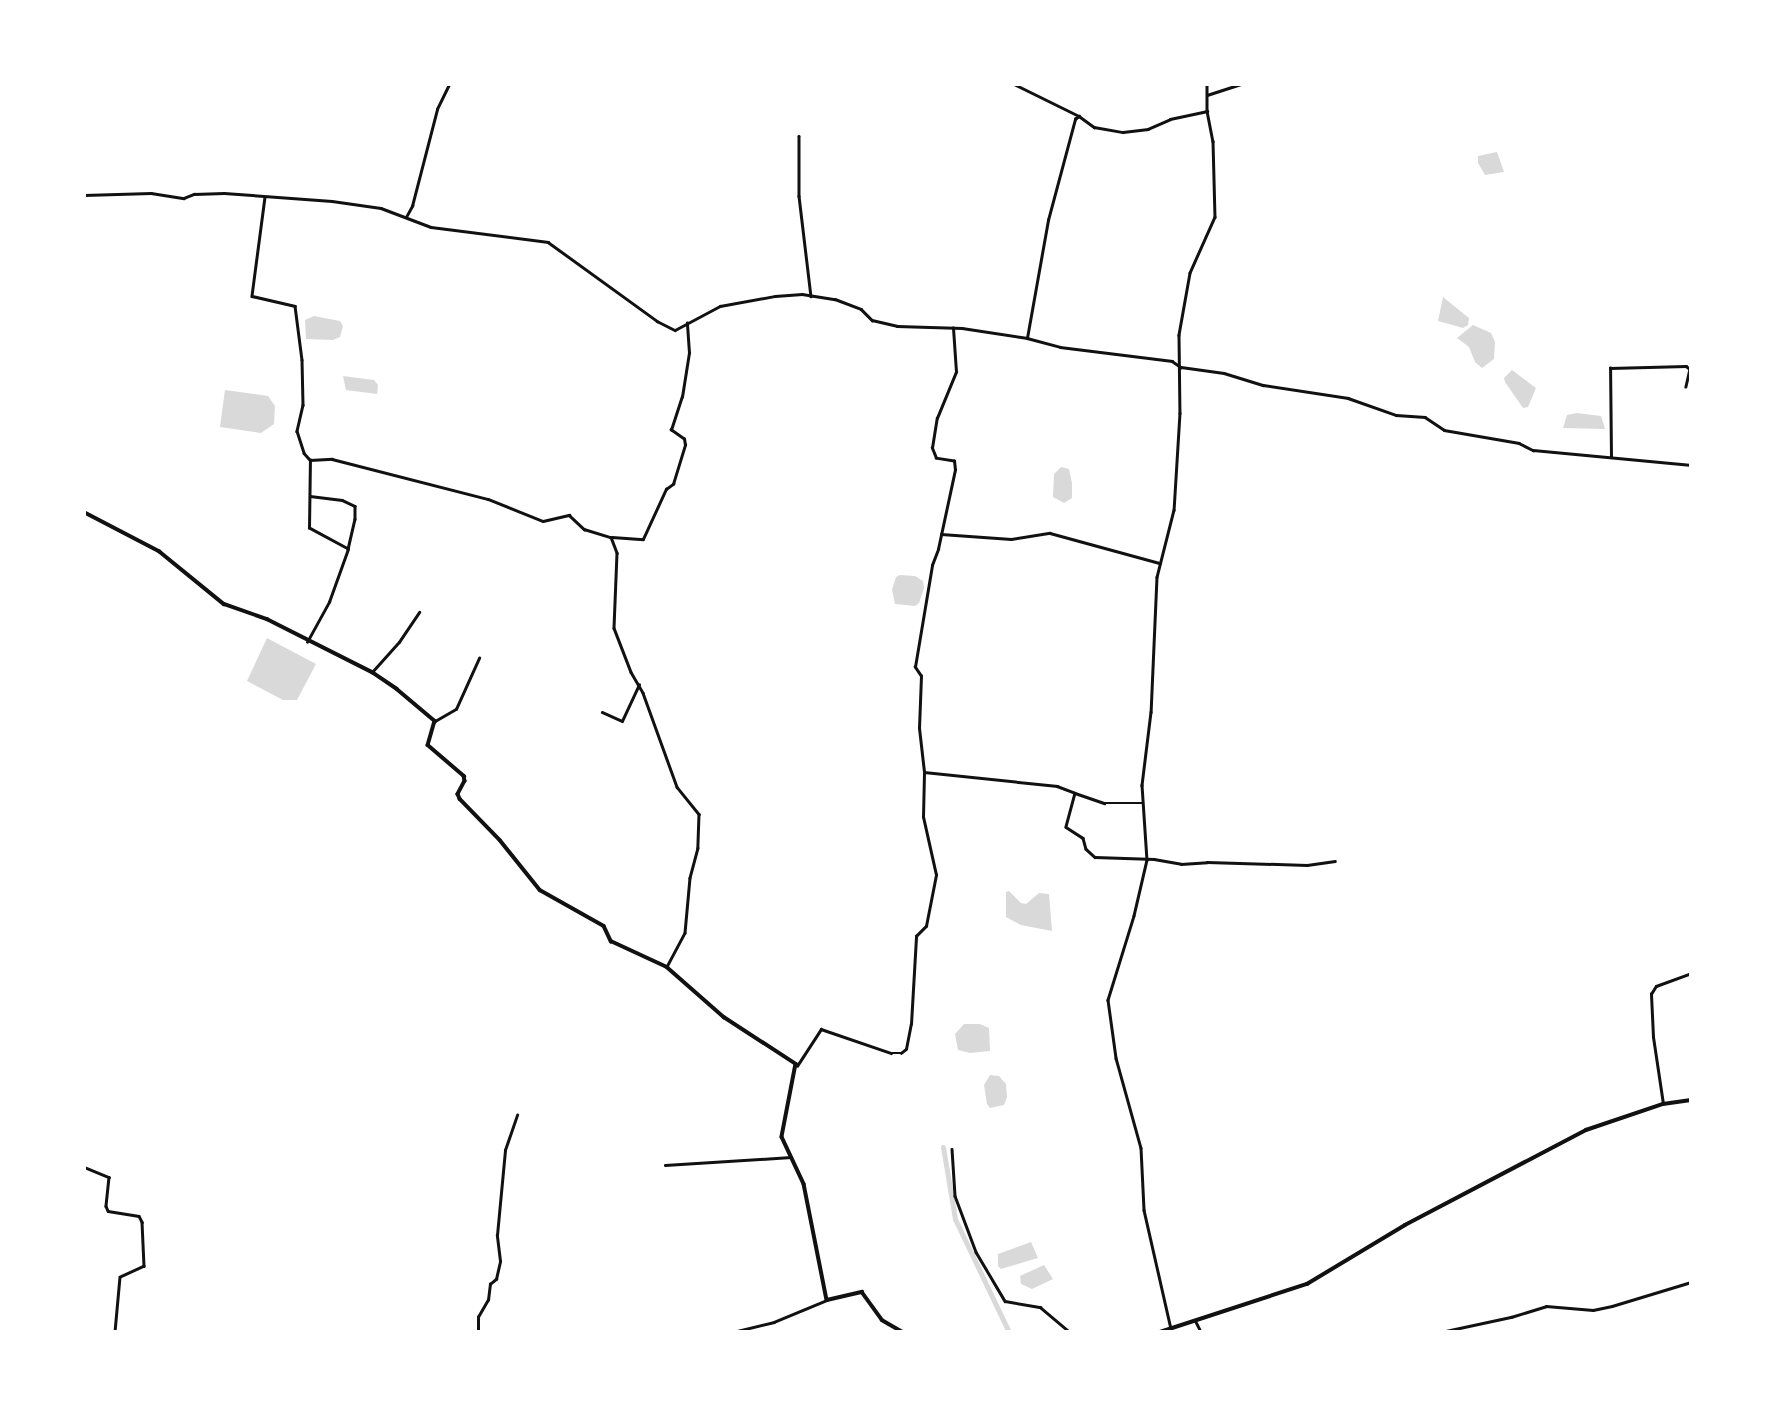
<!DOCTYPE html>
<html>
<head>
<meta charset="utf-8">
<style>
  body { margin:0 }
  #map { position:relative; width:1775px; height:1416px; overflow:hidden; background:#fff; font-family:Jost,sans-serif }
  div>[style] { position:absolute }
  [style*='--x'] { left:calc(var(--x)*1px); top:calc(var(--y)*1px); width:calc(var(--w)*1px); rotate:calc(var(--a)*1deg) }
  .water>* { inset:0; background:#d9d9d9 }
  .canal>* { height:5px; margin:-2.5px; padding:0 2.5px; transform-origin:2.5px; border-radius:2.5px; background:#d9d9d9 }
  .minor>* { height:2.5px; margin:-1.25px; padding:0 1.25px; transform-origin:1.25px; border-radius:1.25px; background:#111 }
  .tertiary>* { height:3.5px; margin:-1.75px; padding:0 1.75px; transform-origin:1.75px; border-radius:1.75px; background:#111 }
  span { translate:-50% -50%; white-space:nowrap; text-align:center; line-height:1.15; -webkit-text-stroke:5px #fff; paint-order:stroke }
  .frame { position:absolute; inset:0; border:86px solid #fff; pointer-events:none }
</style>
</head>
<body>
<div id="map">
  <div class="water">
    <i style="clip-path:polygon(1497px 152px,1504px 172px,1485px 175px,1478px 163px,1478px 156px)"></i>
    <i style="clip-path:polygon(1443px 297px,1469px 318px,1468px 325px,1463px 328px,1438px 321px)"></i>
    <i style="clip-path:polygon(314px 316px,340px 321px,343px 326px,340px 337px,333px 340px,306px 339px,305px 320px)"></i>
    <i style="clip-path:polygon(1473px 325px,1491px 333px,1495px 342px,1494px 359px,1482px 368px,1475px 362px,1469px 347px,1457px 338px)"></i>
    <i style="clip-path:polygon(1512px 370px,1536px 388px,1528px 407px,1523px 408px,1505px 382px,1504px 378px)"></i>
    <i style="clip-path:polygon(343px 376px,374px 380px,378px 385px,377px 394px,346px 390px)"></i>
    <i style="clip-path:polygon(225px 390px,268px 396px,275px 406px,274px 424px,261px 433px,220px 427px)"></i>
    <i style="clip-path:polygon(1577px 413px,1601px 416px,1605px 429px,1563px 428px,1567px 415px)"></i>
    <i style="clip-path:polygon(1061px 467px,1069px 469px,1072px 483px,1072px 498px,1064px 503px,1053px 497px,1054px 474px)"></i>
    <i style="clip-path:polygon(900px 575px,915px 576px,923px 581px,924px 588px,919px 603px,915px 606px,895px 604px,892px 590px,896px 577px)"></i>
    <i style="clip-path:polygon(267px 638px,316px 664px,297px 700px,283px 700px,247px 681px)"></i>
    <i style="clip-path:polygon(1009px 891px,1021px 903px,1026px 904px,1039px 893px,1049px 894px,1052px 931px,1021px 925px,1006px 917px,1006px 892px)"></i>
    <i style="clip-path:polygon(964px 1024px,980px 1024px,989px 1028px,990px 1051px,970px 1053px,958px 1050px,955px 1034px)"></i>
    <i style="clip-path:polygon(990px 1075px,999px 1076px,1006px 1084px,1007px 1097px,1004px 1105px,990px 1108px,987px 1104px,984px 1085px)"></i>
    <i style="clip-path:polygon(1031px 1242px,1038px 1258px,1001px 1269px,998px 1266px,998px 1254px)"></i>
    <i style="clip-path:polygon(1044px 1265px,1053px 1279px,1032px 1289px,1021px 1284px,1020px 1276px)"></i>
  </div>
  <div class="canal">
    <i style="--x:943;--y:1147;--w:73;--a:80.5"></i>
    <i style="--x:955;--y:1219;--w:125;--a:64.5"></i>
  </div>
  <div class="minor">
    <i style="--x:1014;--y:84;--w:72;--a:26.2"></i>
    <i style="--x:1207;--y:84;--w:27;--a:90"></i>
    <i style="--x:1207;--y:95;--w:36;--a:-18"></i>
    <i style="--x:799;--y:136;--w:60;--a:90"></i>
    <i style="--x:799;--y:196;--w:101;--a:83.2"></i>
    <i style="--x:84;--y:195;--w:67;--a:-1.7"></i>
    <i style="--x:151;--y:193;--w:33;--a:9"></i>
    <i style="--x:184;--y:198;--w:11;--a:-22"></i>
    <i style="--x:194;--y:194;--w:30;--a:-2"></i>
    <i style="--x:224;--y:193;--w:108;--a:4.2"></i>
    <i style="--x:332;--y:201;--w:49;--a:8.1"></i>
    <i style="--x:381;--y:208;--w:53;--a:20.8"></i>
    <i style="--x:431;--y:227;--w:118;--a:7.3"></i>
    <i style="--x:548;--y:242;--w:135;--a:35.9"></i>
    <i style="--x:657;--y:321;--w:20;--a:27"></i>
    <i style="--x:675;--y:330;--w:51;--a:-28.1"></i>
    <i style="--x:720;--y:306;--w:56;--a:-10.3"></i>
    <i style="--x:775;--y:296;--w:27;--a:-4"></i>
    <i style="--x:802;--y:294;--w:33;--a:9"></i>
    <i style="--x:835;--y:299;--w:28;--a:21"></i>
    <i style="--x:861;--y:309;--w:16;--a:45"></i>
    <i style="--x:872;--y:320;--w:26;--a:13"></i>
    <i style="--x:897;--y:326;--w:65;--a:1.8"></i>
    <i style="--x:962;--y:328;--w:66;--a:8.7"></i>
    <i style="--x:1027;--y:338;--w:34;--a:15"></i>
    <i style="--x:1060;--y:347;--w:113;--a:7.1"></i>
    <i style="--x:1172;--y:361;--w:11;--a:34"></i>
    <i style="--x:1181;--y:367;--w:43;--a:7.9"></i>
    <i style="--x:1224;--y:373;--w:41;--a:17.1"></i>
    <i style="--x:1263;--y:385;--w:86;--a:8.7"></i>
    <i style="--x:1348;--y:398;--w:51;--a:19.5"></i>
    <i style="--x:1396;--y:415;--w:29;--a:4"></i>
    <i style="--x:1425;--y:417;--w:23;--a:34"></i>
    <i style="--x:1444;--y:430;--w:76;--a:9.8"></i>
    <i style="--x:1519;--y:443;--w:16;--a:27"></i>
    <i style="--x:1533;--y:450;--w:159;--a:5.4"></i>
    <i style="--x:265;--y:197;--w:100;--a:97.5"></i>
    <i style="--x:252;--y:296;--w:44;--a:13.1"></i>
    <i style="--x:295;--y:306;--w:54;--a:82.6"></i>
    <i style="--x:302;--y:360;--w:45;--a:88.7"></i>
    <i style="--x:303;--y:405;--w:27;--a:103"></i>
    <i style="--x:297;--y:431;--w:23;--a:72"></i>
    <i style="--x:304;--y:453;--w:9;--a:49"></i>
    <i style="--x:406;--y:217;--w:13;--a:-61"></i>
    <i style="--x:412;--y:206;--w:100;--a:-75.5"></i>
    <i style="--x:437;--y:109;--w:28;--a:-64"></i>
    <i style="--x:1027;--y:338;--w:120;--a:-79.9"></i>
    <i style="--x:1048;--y:220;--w:105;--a:-75"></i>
    <i style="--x:1075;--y:119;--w:5;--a:-37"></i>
    <i style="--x:1079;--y:116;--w:19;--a:36"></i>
    <i style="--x:1094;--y:127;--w:29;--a:10"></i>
    <i style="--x:1123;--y:132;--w:25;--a:-7"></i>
    <i style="--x:1148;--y:129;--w:24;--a:-24"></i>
    <i style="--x:1170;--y:119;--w:38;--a:-12"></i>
    <i style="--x:1207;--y:111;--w:31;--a:79"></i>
    <i style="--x:1213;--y:141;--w:76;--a:88.5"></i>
    <i style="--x:1215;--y:217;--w:61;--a:114.1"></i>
    <i style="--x:1190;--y:273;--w:63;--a:100.1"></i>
    <i style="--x:1179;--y:335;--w:78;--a:89.3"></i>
    <i style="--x:1180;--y:413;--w:97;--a:93.5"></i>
    <i style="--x:1174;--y:510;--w:69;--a:104.2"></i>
    <i style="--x:1157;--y:577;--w:135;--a:92.5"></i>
    <i style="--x:1151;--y:712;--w:74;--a:97"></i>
    <i style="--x:1142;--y:785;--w:75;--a:86.2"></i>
    <i style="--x:1147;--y:860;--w:57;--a:103.1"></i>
    <i style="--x:1134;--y:916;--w:88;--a:107.2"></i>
    <i style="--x:1108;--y:1000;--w:59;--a:82.1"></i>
    <i style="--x:1116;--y:1058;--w:93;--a:74.5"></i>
    <i style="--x:1141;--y:1148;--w:62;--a:87.2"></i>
    <i style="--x:1144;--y:1210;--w:122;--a:77.2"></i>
    <i style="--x:1611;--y:457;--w:89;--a:-90.6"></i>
    <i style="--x:1610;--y:368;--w:76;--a:-1.5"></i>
    <i style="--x:1686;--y:366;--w:5;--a:37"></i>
    <i style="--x:1690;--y:369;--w:18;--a:103"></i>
    <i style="--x:310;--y:496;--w:32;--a:7"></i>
    <i style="--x:342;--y:500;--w:14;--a:25"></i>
    <i style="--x:355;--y:506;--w:13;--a:90"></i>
    <i style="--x:355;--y:519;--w:31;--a:103"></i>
    <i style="--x:941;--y:534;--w:70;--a:4.1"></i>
    <i style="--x:1011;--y:539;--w:39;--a:-9"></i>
    <i style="--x:1050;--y:533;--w:114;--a:15.3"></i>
    <i style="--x:612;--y:537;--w:31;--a:4"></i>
    <i style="--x:643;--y:539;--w:55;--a:-65.3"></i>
    <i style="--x:666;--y:489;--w:9;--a:-36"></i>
    <i style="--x:673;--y:484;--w:41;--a:-72.9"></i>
    <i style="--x:685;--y:445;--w:6;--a:-99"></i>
    <i style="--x:684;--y:439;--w:16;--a:-145"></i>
    <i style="--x:671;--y:430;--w:35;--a:-72"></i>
    <i style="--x:682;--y:397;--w:45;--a:-81"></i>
    <i style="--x:689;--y:353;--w:30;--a:-94"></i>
    <i style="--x:307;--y:642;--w:46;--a:-61.2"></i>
    <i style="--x:329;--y:602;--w:56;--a:-70.3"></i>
    <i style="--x:348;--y:549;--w:44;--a:-151.7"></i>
    <i style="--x:309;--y:528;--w:68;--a:-89.2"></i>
    <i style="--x:310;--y:460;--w:22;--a:-3"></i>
    <i style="--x:332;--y:459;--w:161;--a:14.4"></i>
    <i style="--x:488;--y:499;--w:59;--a:21.8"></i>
    <i style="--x:543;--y:521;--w:27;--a:-13"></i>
    <i style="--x:569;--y:515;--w:21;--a:43"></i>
    <i style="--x:584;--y:529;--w:28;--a:17"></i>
    <i style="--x:611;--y:537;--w:17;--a:69"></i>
    <i style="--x:617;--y:553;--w:75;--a:92.3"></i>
    <i style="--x:614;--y:628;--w:47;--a:68.9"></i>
    <i style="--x:631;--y:672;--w:24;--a:60"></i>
    <i style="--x:643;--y:693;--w:100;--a:70.1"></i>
    <i style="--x:677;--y:787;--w:35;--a:51"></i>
    <i style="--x:699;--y:814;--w:34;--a:92"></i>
    <i style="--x:698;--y:848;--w:31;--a:105"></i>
    <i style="--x:690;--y:878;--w:55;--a:95.2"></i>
    <i style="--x:685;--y:933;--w:38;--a:118"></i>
    <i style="--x:372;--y:672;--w:40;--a:-48"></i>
    <i style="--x:399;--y:642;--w:36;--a:-56"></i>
    <i style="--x:602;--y:712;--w:22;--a:24"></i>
    <i style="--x:622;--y:721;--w:40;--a:-65"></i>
    <i style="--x:435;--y:721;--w:24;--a:-30"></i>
    <i style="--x:456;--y:709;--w:56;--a:-65.7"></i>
    <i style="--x:924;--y:772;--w:134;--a:6"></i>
    <i style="--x:1057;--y:786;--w:19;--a:21"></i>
    <i style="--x:1075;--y:793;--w:35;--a:105"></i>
    <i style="--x:1066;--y:827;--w:20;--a:33"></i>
    <i style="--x:1083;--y:838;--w:11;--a:75"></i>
    <i style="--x:1086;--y:849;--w:12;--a:42"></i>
    <i style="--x:1095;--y:857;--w:59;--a:1.9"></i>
    <i style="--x:1154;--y:859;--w:27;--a:10"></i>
    <i style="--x:1181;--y:864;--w:26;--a:-4"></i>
    <i style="--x:1207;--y:862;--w:100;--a:1.7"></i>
    <i style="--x:1307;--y:865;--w:28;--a:-8"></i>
    <i style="--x:1075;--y:793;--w:31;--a:19"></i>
    <i style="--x:1104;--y:803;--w:38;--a:0"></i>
    <i style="--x:797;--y:1066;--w:44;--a:-57"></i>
    <i style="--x:821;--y:1029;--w:74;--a:18.9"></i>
    <i style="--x:891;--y:1053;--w:10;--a:0"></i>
    <i style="--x:901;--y:1053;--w:6;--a:-39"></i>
    <i style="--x:906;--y:1049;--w:25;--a:-79"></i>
    <i style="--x:911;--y:1024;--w:88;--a:-86.7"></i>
    <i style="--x:916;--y:936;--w:14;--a:-45"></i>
    <i style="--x:926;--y:926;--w:52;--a:-78.9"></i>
    <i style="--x:936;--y:875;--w:59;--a:-102.6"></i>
    <i style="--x:923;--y:817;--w:45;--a:-88.7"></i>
    <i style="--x:924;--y:772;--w:44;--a:-96.5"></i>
    <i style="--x:919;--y:728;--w:52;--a:-87.8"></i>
    <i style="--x:921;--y:676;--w:11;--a:-124"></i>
    <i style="--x:915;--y:667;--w:103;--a:-80.5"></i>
    <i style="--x:932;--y:565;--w:17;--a:-69"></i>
    <i style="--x:938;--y:549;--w:81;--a:-77.9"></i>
    <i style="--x:955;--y:470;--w:9;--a:-96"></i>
    <i style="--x:954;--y:461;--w:18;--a:-171"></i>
    <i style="--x:936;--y:458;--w:11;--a:-112"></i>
    <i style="--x:932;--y:448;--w:30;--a:-81"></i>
    <i style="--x:937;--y:418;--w:50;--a:-67.6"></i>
    <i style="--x:956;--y:372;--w:44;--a:-93.9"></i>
    <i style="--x:1663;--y:1104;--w:68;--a:-98.5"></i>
    <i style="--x:1653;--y:1037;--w:43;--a:-92.7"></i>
    <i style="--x:1651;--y:994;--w:9;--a:-58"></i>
    <i style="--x:1656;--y:986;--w:37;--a:-20"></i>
    <i style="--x:952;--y:1149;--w:47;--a:86.3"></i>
    <i style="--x:955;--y:1196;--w:60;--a:69.4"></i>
    <i style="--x:976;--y:1252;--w:57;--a:59.4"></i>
    <i style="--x:1005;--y:1301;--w:36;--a:10"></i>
    <i style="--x:1040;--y:1307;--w:39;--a:40"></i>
    <i style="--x:665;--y:1165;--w:126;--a:-3.6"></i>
    <i style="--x:84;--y:1167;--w:27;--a:22"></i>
    <i style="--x:109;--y:1177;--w:29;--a:96"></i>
    <i style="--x:106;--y:1206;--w:5;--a:68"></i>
    <i style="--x:108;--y:1211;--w:31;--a:9"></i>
    <i style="--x:139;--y:1216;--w:7;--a:63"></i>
    <i style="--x:142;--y:1222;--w:44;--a:87.4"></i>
    <i style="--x:144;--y:1266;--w:26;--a:155"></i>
    <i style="--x:120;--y:1277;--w:55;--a:95.2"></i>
    <i style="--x:1195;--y:1320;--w:13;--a:63"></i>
    <i style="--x:478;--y:1332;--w:15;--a:-90"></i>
    <i style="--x:478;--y:1317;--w:20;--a:-60"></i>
    <i style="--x:488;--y:1300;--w:16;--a:-83"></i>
    <i style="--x:490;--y:1284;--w:8;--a:-40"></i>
    <i style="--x:496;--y:1279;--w:18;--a:-77"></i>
    <i style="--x:500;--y:1261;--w:26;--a:-97"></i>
    <i style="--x:497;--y:1235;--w:85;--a:-84.6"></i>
    <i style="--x:505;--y:1150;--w:37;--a:-71"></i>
    <i style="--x:733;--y:1332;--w:42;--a:-13.7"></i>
    <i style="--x:774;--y:1322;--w:57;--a:-22.5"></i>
    <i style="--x:1441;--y:1332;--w:72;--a:-12.1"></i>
    <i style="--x:1511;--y:1317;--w:37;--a:-17"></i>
    <i style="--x:1546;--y:1306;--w:47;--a:4.9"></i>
    <i style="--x:1593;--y:1310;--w:19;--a:-12"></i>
    <i style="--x:1612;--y:1306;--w:83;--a:-16.9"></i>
  </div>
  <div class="tertiary">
    <i style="--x:84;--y:512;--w:85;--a:27.5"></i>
    <i style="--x:159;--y:551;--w:84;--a:39.2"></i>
    <i style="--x:224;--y:604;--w:46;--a:19.2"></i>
    <i style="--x:267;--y:619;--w:118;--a:26.8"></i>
    <i style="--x:372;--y:672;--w:30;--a:34"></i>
    <i style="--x:397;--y:689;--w:50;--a:40.1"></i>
    <i style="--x:435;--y:721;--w:25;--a:106"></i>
    <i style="--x:428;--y:745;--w:48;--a:40.7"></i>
    <i style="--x:464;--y:776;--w:5;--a:79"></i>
    <i style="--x:465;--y:781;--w:15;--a:118"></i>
    <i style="--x:458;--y:794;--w:5;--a:68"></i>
    <i style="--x:460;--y:799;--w:57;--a:45.7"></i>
    <i style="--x:500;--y:840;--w:64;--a:51.3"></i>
    <i style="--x:540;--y:890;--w:73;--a:29.4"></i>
    <i style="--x:604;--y:926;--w:17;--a:65"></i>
    <i style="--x:611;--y:941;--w:62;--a:24.9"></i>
    <i style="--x:667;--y:967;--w:76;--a:41.3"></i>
    <i style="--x:724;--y:1017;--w:86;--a:33.1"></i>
    <i style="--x:796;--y:1064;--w:74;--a:100.9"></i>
    <i style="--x:782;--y:1137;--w:52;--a:64.9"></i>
    <i style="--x:804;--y:1184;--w:118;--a:78.8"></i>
    <i style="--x:827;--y:1300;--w:36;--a:-13"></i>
    <i style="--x:862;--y:1292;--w:34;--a:54"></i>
    <i style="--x:882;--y:1320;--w:24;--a:30"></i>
    <i style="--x:1012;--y:1332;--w:7;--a:0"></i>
    <i style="--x:1160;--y:1332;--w:155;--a:-18.1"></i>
    <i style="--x:1307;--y:1284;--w:114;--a:-31"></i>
    <i style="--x:1405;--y:1225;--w:204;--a:-27.7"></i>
    <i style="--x:1586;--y:1130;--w:81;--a:-18.7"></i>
    <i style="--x:1663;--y:1104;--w:28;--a:-8"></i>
  </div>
  <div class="frame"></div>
</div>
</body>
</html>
